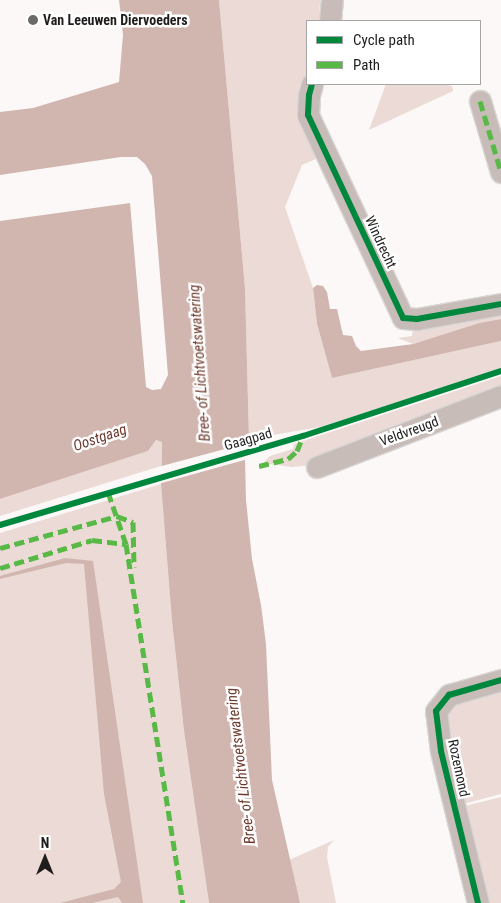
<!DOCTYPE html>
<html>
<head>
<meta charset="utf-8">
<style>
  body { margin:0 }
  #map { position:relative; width:501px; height:903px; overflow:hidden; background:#fcf8f7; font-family:"Roboto Condensed",sans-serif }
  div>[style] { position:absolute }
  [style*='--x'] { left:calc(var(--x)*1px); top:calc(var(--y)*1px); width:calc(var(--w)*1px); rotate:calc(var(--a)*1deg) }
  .green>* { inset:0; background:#ebdad5 }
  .water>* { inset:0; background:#d1b6af }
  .pier>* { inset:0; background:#fcf8f7 }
  .roads { filter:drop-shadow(1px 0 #d8d6d5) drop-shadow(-1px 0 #d8d6d5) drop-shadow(0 1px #d8d6d5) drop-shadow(0 -1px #d8d6d5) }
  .minor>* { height:21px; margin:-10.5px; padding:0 10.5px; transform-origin:10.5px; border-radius:10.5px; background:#c8bcb9 }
  .quiet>* { height:5px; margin-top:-2.5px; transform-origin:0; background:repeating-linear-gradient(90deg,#58b947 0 10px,transparent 0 15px) }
  .cycleway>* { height:6px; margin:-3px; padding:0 3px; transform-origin:3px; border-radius:3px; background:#00873e }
  .dots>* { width:14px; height:14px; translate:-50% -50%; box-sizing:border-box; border:2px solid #fff; border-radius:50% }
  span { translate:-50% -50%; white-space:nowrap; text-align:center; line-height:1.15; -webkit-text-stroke:5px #fff; paint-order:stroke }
  .poi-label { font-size:14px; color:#1f1d1c; font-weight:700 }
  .left { translate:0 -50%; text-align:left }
  .street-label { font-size:14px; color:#1f1d1c }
  .water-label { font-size:15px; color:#6f3b2e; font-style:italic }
  .legend { position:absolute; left:306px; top:20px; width:175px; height:65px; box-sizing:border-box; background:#fff; border:1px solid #a5a5a4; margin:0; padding:6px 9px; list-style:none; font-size:15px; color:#1f1d1c }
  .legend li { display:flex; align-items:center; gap:10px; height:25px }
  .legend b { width:25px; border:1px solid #a5a5a4 }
  .north { position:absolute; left:20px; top:833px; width:50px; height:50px; -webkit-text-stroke:4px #fff; paint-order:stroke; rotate:0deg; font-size:14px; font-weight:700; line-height:20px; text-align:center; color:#1f1d1c }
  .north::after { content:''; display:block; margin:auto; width:18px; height:22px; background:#1f1d1c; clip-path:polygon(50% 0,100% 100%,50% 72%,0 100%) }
</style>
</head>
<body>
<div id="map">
  <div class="green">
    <i style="clip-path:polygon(219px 0,320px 0,319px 21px,307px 21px,307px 79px,318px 158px,302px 165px,285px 207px,313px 288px,317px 324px,332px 378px,501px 341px,501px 369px,320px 427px,249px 439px,245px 288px)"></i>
    <i style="clip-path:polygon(386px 84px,442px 84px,452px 86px,453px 91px,369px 130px)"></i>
    <i style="clip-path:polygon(501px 310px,501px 319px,479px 323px,413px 344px,398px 338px,412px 336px,413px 326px)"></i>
    <i style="clip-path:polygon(501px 376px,501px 390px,313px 465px,292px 467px,263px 463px,270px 456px,293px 449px,294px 444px)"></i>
    <i style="clip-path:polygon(156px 440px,162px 442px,161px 466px,0 516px,0 499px,148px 451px)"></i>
    <i style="clip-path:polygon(161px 484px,172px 621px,184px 731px,209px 903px,0 903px,0 533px)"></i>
    <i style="clip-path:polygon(501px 688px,501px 794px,463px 804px,444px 725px,448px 711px,459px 700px)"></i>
    <i style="clip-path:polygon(501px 797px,501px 903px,487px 903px,461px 807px)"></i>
    <i style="clip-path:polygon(334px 840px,328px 847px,327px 857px,336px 903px,300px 903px,289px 860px)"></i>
  </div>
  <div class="water">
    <i style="clip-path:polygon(119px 0,219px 0,245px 288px,249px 439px,245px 458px,246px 500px,252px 559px,261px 605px,266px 644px,272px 780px,300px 903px,209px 903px,184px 731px,172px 621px,161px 484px,162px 442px,156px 440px,148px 451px,0 499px,0 221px,130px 203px,146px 387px,152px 390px,161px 389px,168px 375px,152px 176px,145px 164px,137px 157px,121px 157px,0 175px,0 112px,33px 108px,119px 82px,123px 35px)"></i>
    <i style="clip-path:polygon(317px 285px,323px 286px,327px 292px,330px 309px,337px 309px,343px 335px,352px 336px,356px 346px,361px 351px,413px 344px,479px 323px,501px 319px,501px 341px,332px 378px,317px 324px,313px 288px)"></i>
    <i style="clip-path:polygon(65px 558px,93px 561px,143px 903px,122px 903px,118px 897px,92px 903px,60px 903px,114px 889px,121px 882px,104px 794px,84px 564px,66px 563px,0 579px,0 576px)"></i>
  </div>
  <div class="pier">
    <i style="clip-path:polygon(251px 442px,248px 459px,158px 484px,158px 467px)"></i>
  </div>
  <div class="roads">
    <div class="minor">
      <i style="--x:330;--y:21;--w:21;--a:-85"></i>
      <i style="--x:312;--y:84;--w:11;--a:105"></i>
      <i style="--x:309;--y:95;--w:20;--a:93"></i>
      <i style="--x:308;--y:115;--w:224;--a:64.9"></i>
      <i style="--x:403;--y:318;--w:14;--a:4"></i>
      <i style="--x:417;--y:319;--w:85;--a:-10.1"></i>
      <i style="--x:480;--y:101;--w:74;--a:73.5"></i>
      <i style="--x:317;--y:467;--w:197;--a:-21.1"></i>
      <i style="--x:478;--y:903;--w:156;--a:-103.7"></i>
      <i style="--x:441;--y:751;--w:40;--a:-97.1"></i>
      <i style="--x:436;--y:711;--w:21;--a:-51"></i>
      <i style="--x:449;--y:695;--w:54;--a:-16.1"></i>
    </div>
  </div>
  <div class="quiet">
    <i style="--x:480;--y:101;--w:74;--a:73.5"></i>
    <i style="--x:259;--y:466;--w:30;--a:-14"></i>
    <i style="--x:288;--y:459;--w:12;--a:-42"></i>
    <i style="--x:297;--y:451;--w:16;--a:-68"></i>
    <i style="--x:108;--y:492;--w:55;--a:70.9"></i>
    <i style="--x:126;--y:544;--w:363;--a:81"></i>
    <i style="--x:0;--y:548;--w:121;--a:-15.3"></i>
    <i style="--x:117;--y:516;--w:17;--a:21"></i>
    <i style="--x:133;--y:522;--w:45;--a:88.7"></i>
    <i style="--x:0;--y:568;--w:96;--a:-16.9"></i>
    <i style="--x:92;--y:540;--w:34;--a:7"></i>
  </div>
  <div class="cycleway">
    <i style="--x:312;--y:84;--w:11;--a:105"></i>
    <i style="--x:309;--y:95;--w:20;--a:93"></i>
    <i style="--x:308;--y:115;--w:224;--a:64.9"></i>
    <i style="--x:403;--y:318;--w:14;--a:4"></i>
    <i style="--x:417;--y:319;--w:85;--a:-10.1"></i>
    <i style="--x:0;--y:525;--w:316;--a:-16.4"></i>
    <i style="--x:303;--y:436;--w:208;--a:-18.2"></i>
    <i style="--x:478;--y:903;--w:156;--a:-103.7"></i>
    <i style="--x:441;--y:751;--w:40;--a:-97.1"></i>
    <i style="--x:436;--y:711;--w:21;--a:-51"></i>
    <i style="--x:449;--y:695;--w:54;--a:-16.1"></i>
  </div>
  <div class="dots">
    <i style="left:33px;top:20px;background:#6c6a69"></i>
  </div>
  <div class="poi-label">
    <span class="left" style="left:43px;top:20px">Van Leeuwen Diervoeders</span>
  </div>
  <div class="street-label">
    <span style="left:381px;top:242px;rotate:65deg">Windrecht</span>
    <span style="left:409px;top:431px;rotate:-20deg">Veldvreugd</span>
    <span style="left:248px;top:439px;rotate:-16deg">Gaagpad</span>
    <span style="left:459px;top:768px;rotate:78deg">Rozemond</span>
  </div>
  <div class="water-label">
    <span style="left:200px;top:363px;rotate:-94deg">Bree- of Lichtvoetswatering</span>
    <span style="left:100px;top:438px;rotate:-19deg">Oostgaag</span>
    <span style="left:241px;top:766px;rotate:-97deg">Bree- of Lichtvoetswatering</span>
  </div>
  <ul class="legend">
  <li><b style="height:6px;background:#00873e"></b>Cycle path</li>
  <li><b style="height:6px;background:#58b947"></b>Path</li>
  </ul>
  <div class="north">N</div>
</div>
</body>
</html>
